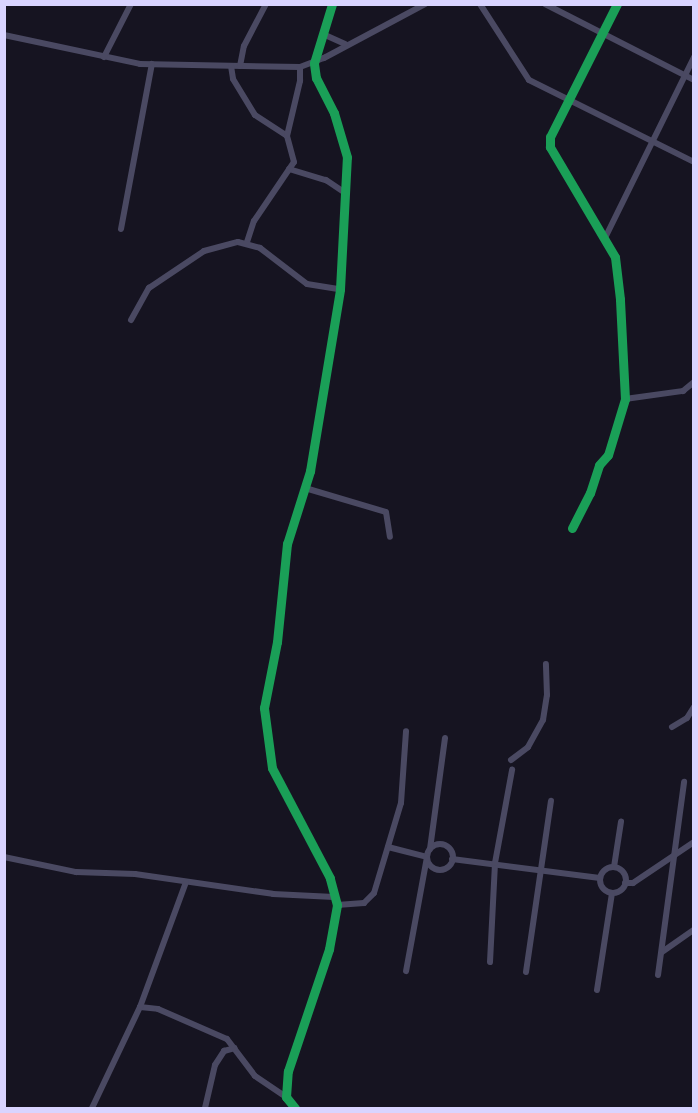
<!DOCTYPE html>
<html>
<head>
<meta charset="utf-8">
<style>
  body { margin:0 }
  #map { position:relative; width:698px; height:1113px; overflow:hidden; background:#161421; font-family:"Titillium Web",sans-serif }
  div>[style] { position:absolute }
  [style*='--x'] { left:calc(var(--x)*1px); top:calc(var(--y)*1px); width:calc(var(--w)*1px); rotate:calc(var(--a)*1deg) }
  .minor>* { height:6px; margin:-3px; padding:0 3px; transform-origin:3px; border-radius:3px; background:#4a4962 }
  .minor>.ring { margin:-3px; padding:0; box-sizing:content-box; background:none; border:6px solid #4a4962; border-radius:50% }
  .cycleway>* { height:9px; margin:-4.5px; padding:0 4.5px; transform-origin:4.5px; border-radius:4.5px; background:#1a9f57 }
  span { translate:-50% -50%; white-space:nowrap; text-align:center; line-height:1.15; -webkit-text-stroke:4.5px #130f26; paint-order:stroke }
  .frame { position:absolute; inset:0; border:6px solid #d9d4ff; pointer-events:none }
</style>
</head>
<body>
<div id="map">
  <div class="minor">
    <i style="--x:480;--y:4;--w:90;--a:57.2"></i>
    <i style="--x:529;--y:80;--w:184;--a:26.4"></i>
    <i style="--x:545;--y:4;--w:167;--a:27"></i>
    <i style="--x:4;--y:35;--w:139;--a:12"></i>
    <i style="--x:140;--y:64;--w:160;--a:1.1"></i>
    <i style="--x:300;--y:67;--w:26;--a:-21"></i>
    <i style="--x:324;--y:58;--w:115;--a:-28.1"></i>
    <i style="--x:325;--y:35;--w:22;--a:24"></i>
    <i style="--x:104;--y:57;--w:59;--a:-63"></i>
    <i style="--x:231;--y:66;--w:13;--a:81"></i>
    <i style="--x:233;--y:79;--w:42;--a:58.6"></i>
    <i style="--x:255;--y:115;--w:38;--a:33"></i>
    <i style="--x:240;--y:66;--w:20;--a:-79"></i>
    <i style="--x:244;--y:46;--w:47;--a:-62.4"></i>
    <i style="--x:289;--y:169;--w:39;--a:17"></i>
    <i style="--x:326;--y:180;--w:22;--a:34"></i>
    <i style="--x:121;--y:229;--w:168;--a:-79.4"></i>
    <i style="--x:605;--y:238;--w:202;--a:-63.8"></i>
    <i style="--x:247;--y:242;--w:22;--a:-72"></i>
    <i style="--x:254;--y:221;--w:71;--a:-55.9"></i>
    <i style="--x:294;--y:162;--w:27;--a:-105"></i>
    <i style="--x:287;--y:136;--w:57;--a:-76.7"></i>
    <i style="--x:300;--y:81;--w:14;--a:-90"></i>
    <i style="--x:131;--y:320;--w:37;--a:-61"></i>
    <i style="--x:149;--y:288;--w:66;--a:-33.9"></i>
    <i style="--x:204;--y:251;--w:35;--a:-15"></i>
    <i style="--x:238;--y:242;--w:23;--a:15"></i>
    <i style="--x:260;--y:248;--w:59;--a:37.5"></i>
    <i style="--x:307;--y:284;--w:33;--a:9"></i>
    <i style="--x:625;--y:399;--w:59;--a:-7.9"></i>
    <i style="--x:683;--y:391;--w:14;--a:-39"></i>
    <i style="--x:305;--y:488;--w:84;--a:16.5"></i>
    <i style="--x:386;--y:512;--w:25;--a:81"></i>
    <i style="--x:572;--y:528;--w:39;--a:-63"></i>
    <i style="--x:590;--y:493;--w:29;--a:-72"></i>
    <i style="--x:599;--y:465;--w:13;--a:-48"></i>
    <i style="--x:608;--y:455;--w:59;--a:-73.1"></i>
    <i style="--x:625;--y:399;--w:100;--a:-92.9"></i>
    <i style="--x:620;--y:299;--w:42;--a:-96.8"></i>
    <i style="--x:615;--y:257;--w:128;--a:-120.6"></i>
    <i style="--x:550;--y:147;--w:10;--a:-90"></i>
    <i style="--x:550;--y:137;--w:149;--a:-63.3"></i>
    <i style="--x:672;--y:727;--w:17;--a:-31"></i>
    <i style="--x:687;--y:718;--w:13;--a:-58"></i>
    <i style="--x:511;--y:760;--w:21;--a:-37"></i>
    <i style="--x:528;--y:747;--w:31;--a:-61"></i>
    <i style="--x:543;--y:720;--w:25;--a:-81"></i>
    <i style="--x:547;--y:695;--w:31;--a:-92"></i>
    <i class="ring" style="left:427px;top:844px;width:20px;height:20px"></i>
    <i style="--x:388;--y:847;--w:40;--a:14.4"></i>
    <i style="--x:427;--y:857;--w:116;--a:100.4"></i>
    <i style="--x:430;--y:849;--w:112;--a:-82.3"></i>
    <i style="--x:4;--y:857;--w:74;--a:11.8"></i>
    <i style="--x:76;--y:872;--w:59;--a:1.9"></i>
    <i style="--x:135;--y:874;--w:139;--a:8.2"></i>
    <i style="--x:273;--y:894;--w:61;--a:2.8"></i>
    <i style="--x:452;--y:859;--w:149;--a:7.3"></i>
    <i style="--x:614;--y:867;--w:46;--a:-81.2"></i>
    <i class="ring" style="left:600px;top:867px;width:20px;height:20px"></i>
    <i style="--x:625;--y:883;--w:8;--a:0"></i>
    <i style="--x:633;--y:883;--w:73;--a:-33.9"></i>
    <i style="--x:337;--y:905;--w:27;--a:-4"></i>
    <i style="--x:364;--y:903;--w:14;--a:-45"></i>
    <i style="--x:374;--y:893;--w:94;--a:-73.3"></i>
    <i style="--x:401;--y:803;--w:72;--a:-86"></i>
    <i style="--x:662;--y:952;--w:39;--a:-35"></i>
    <i style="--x:490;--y:962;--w:99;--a:-87.1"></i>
    <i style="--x:495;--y:863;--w:95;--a:-79.6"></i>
    <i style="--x:526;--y:972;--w:173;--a:-81.7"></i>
    <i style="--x:658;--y:975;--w:195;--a:-82.3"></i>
    <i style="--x:597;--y:990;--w:98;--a:-81.2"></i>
    <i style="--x:140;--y:1007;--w:18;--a:6"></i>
    <i style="--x:158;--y:1009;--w:75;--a:23.5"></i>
    <i style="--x:227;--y:1039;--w:46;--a:52.9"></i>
    <i style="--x:255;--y:1076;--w:37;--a:34"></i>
    <i style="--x:92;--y:1108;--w:112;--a:-64.6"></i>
    <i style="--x:140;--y:1007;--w:133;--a:-69.8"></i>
    <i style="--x:205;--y:1108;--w:44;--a:-76.9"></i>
    <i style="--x:215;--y:1065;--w:17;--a:-57"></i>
    <i style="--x:224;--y:1051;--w:11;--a:-15"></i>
    <i style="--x:295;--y:1108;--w:14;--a:-129"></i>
    <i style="--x:286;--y:1097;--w:26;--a:-86"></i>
    <i style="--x:288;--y:1071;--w:129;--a:-71.4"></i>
    <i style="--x:329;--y:949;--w:45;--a:-79.7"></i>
    <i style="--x:337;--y:905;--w:28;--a:-105"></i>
    <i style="--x:330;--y:878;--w:124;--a:-117.8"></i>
    <i style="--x:272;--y:768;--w:61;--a:-97.6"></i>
    <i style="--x:264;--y:708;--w:67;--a:-78.9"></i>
    <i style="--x:277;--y:642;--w:99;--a:-84.2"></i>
    <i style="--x:287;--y:544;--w:77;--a:-72.5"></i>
    <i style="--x:310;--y:471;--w:184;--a:-80.6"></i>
    <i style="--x:340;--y:289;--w:132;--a:-87"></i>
    <i style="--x:347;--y:157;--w:46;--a:-106.5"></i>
    <i style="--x:334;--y:113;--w:39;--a:-117"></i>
    <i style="--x:316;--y:78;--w:15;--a:-98"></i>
    <i style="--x:314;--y:63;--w:62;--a:-73"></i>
  </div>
  <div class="cycleway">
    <i style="--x:572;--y:528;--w:39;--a:-63"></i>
    <i style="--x:590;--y:493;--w:29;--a:-72"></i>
    <i style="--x:599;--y:465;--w:13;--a:-48"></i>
    <i style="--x:608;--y:455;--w:59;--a:-73.1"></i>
    <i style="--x:625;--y:399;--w:100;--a:-92.9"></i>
    <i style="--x:620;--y:299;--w:42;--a:-96.8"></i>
    <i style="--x:615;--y:257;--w:128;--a:-120.6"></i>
    <i style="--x:550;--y:147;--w:10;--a:-90"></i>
    <i style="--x:550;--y:137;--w:149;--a:-63.3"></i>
    <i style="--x:295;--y:1108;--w:14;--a:-129"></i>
    <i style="--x:286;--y:1097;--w:26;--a:-86"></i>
    <i style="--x:288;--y:1071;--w:129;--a:-71.4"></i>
    <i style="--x:329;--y:949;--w:45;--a:-79.7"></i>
    <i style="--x:337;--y:905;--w:28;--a:-105"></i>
    <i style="--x:330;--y:878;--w:124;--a:-117.8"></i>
    <i style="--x:272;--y:768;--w:61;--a:-97.6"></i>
    <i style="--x:264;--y:708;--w:67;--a:-78.9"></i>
    <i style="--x:277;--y:642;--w:99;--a:-84.2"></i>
    <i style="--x:287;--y:544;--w:77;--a:-72.5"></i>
    <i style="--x:310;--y:471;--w:184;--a:-80.6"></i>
    <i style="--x:340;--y:289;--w:132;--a:-87"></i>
    <i style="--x:347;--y:157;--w:46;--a:-106.5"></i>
    <i style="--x:334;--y:113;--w:39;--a:-117"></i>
    <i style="--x:316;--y:78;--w:15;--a:-98"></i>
    <i style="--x:314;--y:63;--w:62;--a:-73"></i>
  </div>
  <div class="frame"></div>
</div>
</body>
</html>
